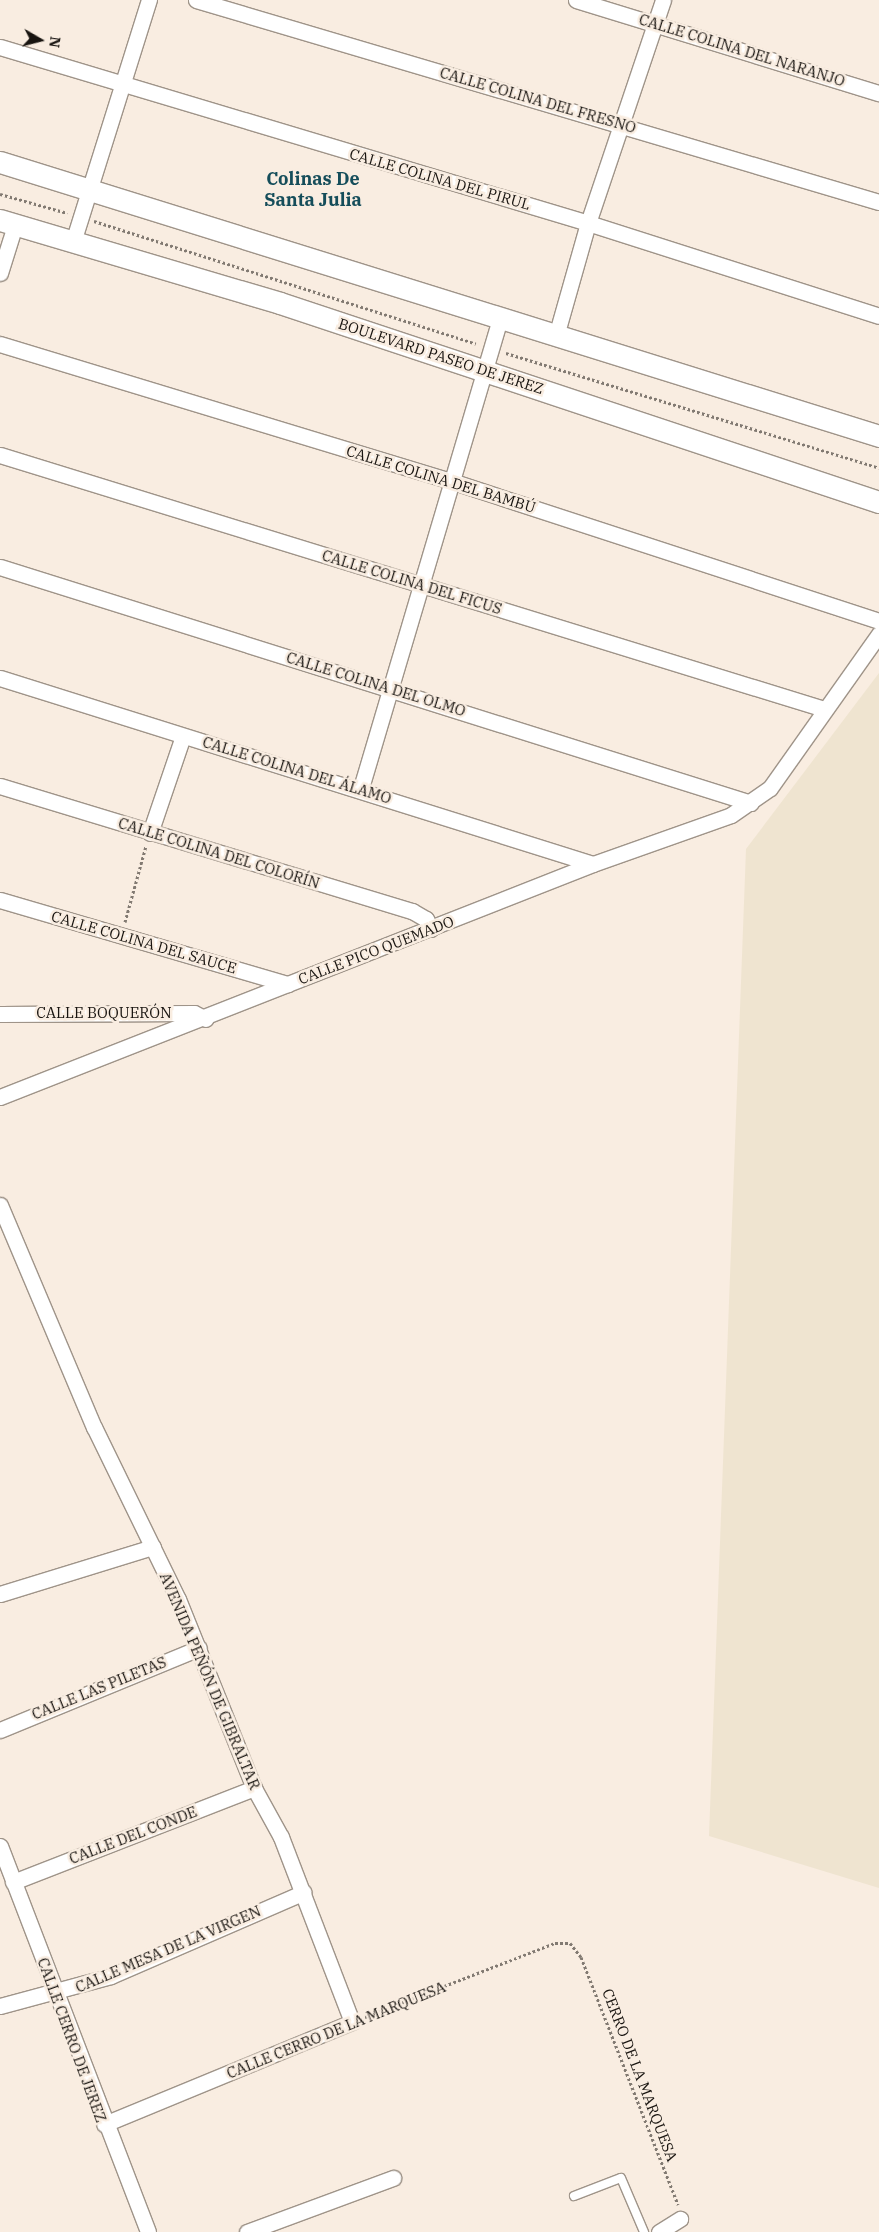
<!DOCTYPE html>
<html>
<head>
<meta charset="utf-8">
<style>
  body { margin:0 }
  #map { position:relative; width:879px; height:2232px; overflow:hidden; background:#f9ede1; font-family:"IBM Plex Serif",serif }
  div>[style] { position:absolute }
  [style*='--x'] { left:calc(var(--x)*1px); top:calc(var(--y)*1px); width:calc(var(--w)*1px); rotate:calc(var(--a)*1deg) }
  .industrial>* { inset:0; background:#efe4d0 }
  .path>* { height:3px; margin-top:-1.5px; transform-origin:0; background:repeating-linear-gradient(90deg,#827a72 0 2.5px,transparent 0 5px) }
  .roads { filter:drop-shadow(1px 0 #9f9489) drop-shadow(-1px 0 #9f9489) drop-shadow(0 1px #9f9489) drop-shadow(0 -1px #9f9489) }
  .lane>* { height:8px; margin:-4px; padding:0 4px; transform-origin:4px; border-radius:4px; background:#fff }
  .street>* { height:15px; margin:-7.5px; padding:0 7.5px; transform-origin:7.5px; border-radius:7.5px; background:#fff }
  .secondary>* { height:21px; margin:-10.5px; padding:0 10.5px; transform-origin:10.5px; border-radius:10.5px; background:#fff }
  span { translate:-50% -50%; white-space:nowrap; text-align:center; line-height:1.15; -webkit-text-stroke:5px #f9ede1; paint-order:stroke }
  .street-label { font-size:15px; color:#181410 }
  .quarter-label { font-size:18px; color:#154d5a; font-weight:700 }
  .north { position:absolute; left:15px; top:15px; width:50px; height:50px; -webkit-text-stroke:4px #f9ede1; paint-order:stroke; rotate:98deg; font-size:14px; font-weight:700; line-height:20px; text-align:center; color:#181410 }
  .north::after { content:''; display:block; margin:auto; width:18px; height:22px; background:#181410; clip-path:polygon(50% 0,100% 100%,50% 72%,0 100%) }
</style>
</head>
<body>
<div id="map">
  <div class="industrial">
    <i style="clip-path:polygon(879px 673px,879px 1888px,709px 1836px,746px 849px)"></i>
  </div>
  <div class="path">
    <i style="--x:0;--y:194;--w:70;--a:15.8"></i>
    <i style="--x:94;--y:221;--w:401;--a:17.8"></i>
    <i style="--x:506;--y:353;--w:390;--a:17.1"></i>
    <i style="--x:125;--y:922;--w:79;--a:-74.6"></i>
    <i style="--x:365;--y:2017;--w:204;--a:-21.3"></i>
    <i style="--x:555;--y:1943;--w:15;--a:0"></i>
    <i style="--x:570;--y:1943;--w:18;--a:52"></i>
    <i style="--x:581;--y:1957;--w:266;--a:68.6"></i>
  </div>
  <div class="roads">
    <div class="lane">
      <i style="--x:574;--y:2196;--w:50;--a:-21"></i>
      <i style="--x:621;--y:2178;--w:59;--a:66.9"></i>
    </div>
    <div class="street">
      <i style="--x:196;--y:0;--w:712;--a:16.48"></i>
      <i style="--x:576;--y:0;--w:317;--a:17.1"></i>
      <i style="--x:0;--y:47;--w:614;--a:16.66"></i>
      <i style="--x:588;--y:223;--w:305;--a:17.7"></i>
      <i style="--x:73;--y:242;--w:254;--a:-72.6"></i>
      <i style="--x:0;--y:273;--w:50;--a:-72.6"></i>
      <i style="--x:556;--y:336;--w:117;--a:-74.2"></i>
      <i style="--x:588;--y:223;--w:235;--a:-71.4"></i>
      <i style="--x:0;--y:344;--w:471;--a:16.9"></i>
      <i style="--x:451;--y:481;--w:450;--a:18.1"></i>
      <i style="--x:0;--y:455;--w:862;--a:17.13"></i>
      <i style="--x:0;--y:567;--w:787;--a:17.45"></i>
      <i style="--x:0;--y:678;--w:621;--a:17.41"></i>
      <i style="--x:0;--y:786;--w:431;--a:16.9"></i>
      <i style="--x:412;--y:911;--w:16;--a:30"></i>
      <i style="--x:426;--y:919;--w:11;--a:63"></i>
      <i style="--x:361;--y:788;--w:490;--a:-73.5"></i>
      <i style="--x:150;--y:833;--w:102;--a:-71.2"></i>
      <i style="--x:0;--y:900;--w:300;--a:16.3"></i>
      <i style="--x:0;--y:1014;--w:194;--a:-0.3"></i>
      <i style="--x:194;--y:1013;--w:13;--a:27"></i>
      <i style="--x:0;--y:1097;--w:637;--a:-21.45"></i>
      <i style="--x:593;--y:864;--w:146;--a:-19.5"></i>
      <i style="--x:731;--y:815;--w:47;--a:-34.7"></i>
      <i style="--x:770;--y:788;--w:189;--a:-54.7"></i>
      <i style="--x:0;--y:1205;--w:241;--a:67.1"></i>
      <i style="--x:94;--y:1427;--w:191;--a:64"></i>
      <i style="--x:178;--y:1599;--w:204;--a:68.1"></i>
      <i style="--x:254;--y:1788;--w:56;--a:61.1"></i>
      <i style="--x:281;--y:1837;--w:198;--a:69"></i>
      <i style="--x:352;--y:2022;--w:268;--a:157.6"></i>
      <i style="--x:0;--y:1594;--w:160;--a:-17.1"></i>
      <i style="--x:0;--y:1730;--w:215;--a:-22.4"></i>
      <i style="--x:0;--y:1846;--w:413;--a:69"></i>
      <i style="--x:13;--y:1882;--w:259;--a:-21.3"></i>
      <i style="--x:0;--y:2006;--w:115;--a:-15.1"></i>
      <i style="--x:111;--y:1976;--w:210;--a:-23.5"></i>
      <i style="--x:247;--y:2232;--w:156;--a:-20.3"></i>
      <i style="--x:659;--y:2232;--w:25;--a:-32"></i>
    </div>
    <div class="secondary">
      <i style="--x:0;--y:162;--w:921;--a:17.31"></i>
      <i style="--x:0;--y:220;--w:292;--a:16.5"></i>
      <i style="--x:280;--y:303;--w:631;--a:18.38"></i>
    </div>
  </div>
  <div class="street-label">
    <span style="left:742px;top:50px;rotate:17deg">CALLE COLINA DEL NARANJO</span>
    <span style="left:538px;top:100px;rotate:16deg">CALLE COLINA DEL FRESNO</span>
    <span style="left:440px;top:179px;rotate:16deg">CALLE COLINA DEL PIRUL</span>
    <span style="left:441px;top:356px;rotate:18deg">BOULEVARD PASEO DE JEREZ</span>
    <span style="left:441px;top:479px;rotate:17deg">CALLE COLINA DEL BAMBÚ</span>
    <span style="left:412px;top:582px;rotate:17deg">CALLE COLINA DEL FICUS</span>
    <span style="left:376px;top:684px;rotate:17deg">CALLE COLINA DEL OLMO</span>
    <span style="left:297px;top:770px;rotate:17deg">CALLE COLINA DEL ÁLAMO</span>
    <span style="left:219px;top:853px;rotate:17deg">CALLE COLINA DEL COLORÍN</span>
    <span style="left:144px;top:942px;rotate:16deg">CALLE COLINA DEL SAUCE</span>
    <span style="left:376px;top:950px;rotate:-21deg">CALLE PICO QUEMADO</span>
    <span style="left:104px;top:1013px">CALLE BOQUERÓN</span>
    <span style="left:210px;top:1681px;rotate:67deg">AVENIDA PEÑÓN DE GIBRALTAR</span>
    <span style="left:99px;top:1688px;rotate:-22deg">CALLE LAS PILETAS</span>
    <span style="left:133px;top:1835px;rotate:-21deg">CALLE DEL CONDE</span>
    <span style="left:168px;top:1949px;rotate:-23deg">CALLE MESA DE LA VIRGEN</span>
    <span style="left:336px;top:2030px;rotate:-22deg">CALLE CERRO DE LA MARQUESA</span>
    <span style="left:72px;top:2040px;rotate:70deg">CALLE CERRO DE JEREZ</span>
    <span style="left:640px;top:2075px;rotate:69deg">CERRO DE LA MARQUESA</span>
  </div>
  <div class="quarter-label">
    <span style="left:313px;top:190px">Colinas De<br>Santa Julia</span>
  </div>
  <div class="north">N</div>
</div>
</body>
</html>
